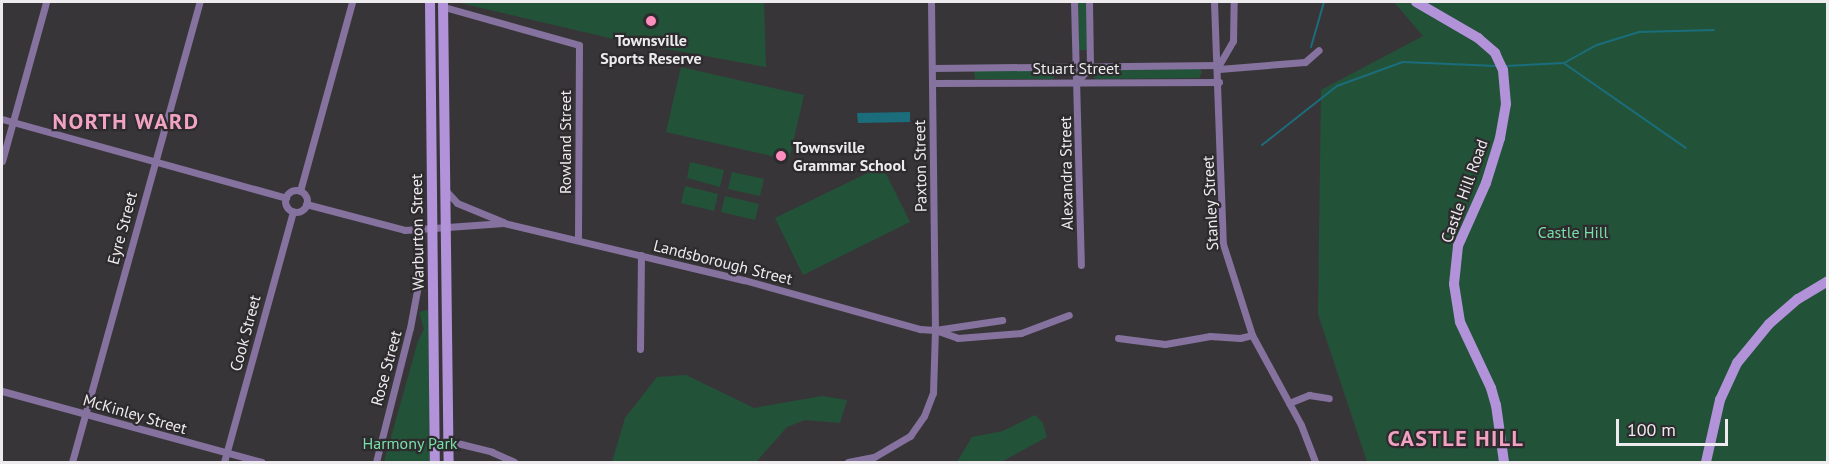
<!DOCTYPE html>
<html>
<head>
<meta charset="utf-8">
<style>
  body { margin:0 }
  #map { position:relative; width:1829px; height:464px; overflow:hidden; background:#383539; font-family:"PT Sans",sans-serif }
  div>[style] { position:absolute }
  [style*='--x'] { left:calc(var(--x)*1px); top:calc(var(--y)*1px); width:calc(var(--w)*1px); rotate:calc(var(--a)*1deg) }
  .green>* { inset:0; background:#225339 }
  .water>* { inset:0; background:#1b6d7b }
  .stream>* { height:2px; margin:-1px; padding:0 1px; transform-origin:1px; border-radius:1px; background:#1b6d7b }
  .street>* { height:7px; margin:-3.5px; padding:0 3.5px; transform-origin:3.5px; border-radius:3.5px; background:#85729e }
  .street>.ring { margin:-3.5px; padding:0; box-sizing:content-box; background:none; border:7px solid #85729e; border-radius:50% }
  .secondary>* { height:10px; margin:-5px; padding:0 5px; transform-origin:5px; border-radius:5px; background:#b292d9 }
  .dots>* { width:16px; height:16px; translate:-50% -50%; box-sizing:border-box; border:3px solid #2e2b2e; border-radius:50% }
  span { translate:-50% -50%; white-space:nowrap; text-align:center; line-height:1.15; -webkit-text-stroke:4.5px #2e2b2e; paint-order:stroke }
  .poi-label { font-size:16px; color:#edebed; font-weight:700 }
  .left { translate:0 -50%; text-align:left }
  .street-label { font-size:16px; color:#edebed }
  .park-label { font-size:16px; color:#77dfa7 }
  .district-label { font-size:22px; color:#f2a3c2; font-weight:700; letter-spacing:1.5px }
  .frame { position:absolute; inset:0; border:3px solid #edebed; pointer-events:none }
  .scale { position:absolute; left:1616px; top:419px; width:112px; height:27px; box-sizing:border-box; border:3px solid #edebed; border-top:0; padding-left:8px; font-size:18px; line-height:21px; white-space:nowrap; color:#edebed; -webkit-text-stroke:4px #2e2b2e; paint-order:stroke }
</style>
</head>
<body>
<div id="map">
  <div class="green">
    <i style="clip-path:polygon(456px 2px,764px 2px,766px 67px,618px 40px)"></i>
    <i style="clip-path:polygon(1078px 2px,1087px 2px,1087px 50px,1079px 50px)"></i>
    <i style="clip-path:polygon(1394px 2px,1827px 2px,1827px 462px,1367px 462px,1318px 314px,1321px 90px,1423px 36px)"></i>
    <i style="clip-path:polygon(681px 67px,804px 95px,789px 160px,666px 132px)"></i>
    <i style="clip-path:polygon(1199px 68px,1202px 72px,1199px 78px,1095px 79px,1092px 74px,1096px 70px)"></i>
    <i style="clip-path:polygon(1052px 69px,1056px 75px,1053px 79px,975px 79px,974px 71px)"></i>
    <i style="clip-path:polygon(690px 162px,724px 170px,720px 187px,687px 178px)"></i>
    <i style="clip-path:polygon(882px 166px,910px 222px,803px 275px,775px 218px)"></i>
    <i style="clip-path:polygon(732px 172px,764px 179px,760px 196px,728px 189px)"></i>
    <i style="clip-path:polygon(685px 186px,718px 194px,714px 211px,681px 203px)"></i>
    <i style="clip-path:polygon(725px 196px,759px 204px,755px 220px,721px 212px)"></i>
    <i style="clip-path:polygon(428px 310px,430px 462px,384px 462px,418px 341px,424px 329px,419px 312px)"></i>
    <i style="clip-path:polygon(686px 375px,754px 408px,822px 396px,847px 400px,840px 423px,805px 420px,787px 427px,756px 462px,612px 462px,625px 418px,657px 377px)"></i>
    <i style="clip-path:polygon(1035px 415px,1043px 423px,1047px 437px,1001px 462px,957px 462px,972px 437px,1003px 431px)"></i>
  </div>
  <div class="water">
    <i style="clip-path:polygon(910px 112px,910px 122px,858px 123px,857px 113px)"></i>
  </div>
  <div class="stream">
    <i style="--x:1311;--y:47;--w:47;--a:-73.9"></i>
    <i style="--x:1565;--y:64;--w:147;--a:34.8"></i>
    <i style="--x:1505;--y:66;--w:59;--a:-2.9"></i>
    <i style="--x:1564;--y:63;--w:38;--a:-29"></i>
    <i style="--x:1597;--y:45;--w:44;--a:-17.2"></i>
    <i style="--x:1639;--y:32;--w:75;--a:-1.5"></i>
    <i style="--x:1262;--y:145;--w:95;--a:-38.2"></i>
    <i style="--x:1337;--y:86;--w:70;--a:-20"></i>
    <i style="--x:1403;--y:62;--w:93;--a:2.5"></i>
  </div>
  <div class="street">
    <i style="--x:1074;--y:2;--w:263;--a:88.5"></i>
    <i style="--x:1214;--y:2;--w:242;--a:87.9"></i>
    <i style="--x:1223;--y:244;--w:96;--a:72.3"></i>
    <i style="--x:1252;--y:335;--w:102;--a:61.4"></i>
    <i style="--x:1301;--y:425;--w:40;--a:69"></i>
    <i style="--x:444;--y:7;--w:140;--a:15.7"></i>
    <i style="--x:579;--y:45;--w:195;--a:90.3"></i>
    <i style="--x:933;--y:68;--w:286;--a:-0.6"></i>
    <i style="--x:1219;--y:65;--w:28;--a:-60"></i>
    <i style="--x:1233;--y:41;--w:39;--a:-89"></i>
    <i style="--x:1219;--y:69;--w:86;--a:-4.7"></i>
    <i style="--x:1305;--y:62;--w:18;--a:-41"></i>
    <i style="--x:1078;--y:81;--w:19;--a:-51"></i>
    <i style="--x:1090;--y:66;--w:64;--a:-90.9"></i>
    <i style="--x:932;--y:83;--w:287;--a:-0.2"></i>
    <i style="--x:2;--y:119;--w:295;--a:15.5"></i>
    <i style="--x:2;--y:161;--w:165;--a:-74.5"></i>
    <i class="ring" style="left:285px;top:190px;width:15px;height:15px"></i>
    <i style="--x:300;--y:191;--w:196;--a:-74.6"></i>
    <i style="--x:446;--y:191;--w:16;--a:47"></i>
    <i style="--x:457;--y:203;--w:50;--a:22.4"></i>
    <i style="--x:306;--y:204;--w:102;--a:14.7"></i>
    <i style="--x:405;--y:230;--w:99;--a:-4"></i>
    <i style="--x:504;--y:223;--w:247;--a:13.4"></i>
    <i style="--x:744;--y:280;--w:183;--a:15.6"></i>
    <i style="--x:920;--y:329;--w:15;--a:4"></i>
    <i style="--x:935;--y:330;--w:68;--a:-8.5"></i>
    <i style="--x:938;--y:331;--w:21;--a:19"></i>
    <i style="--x:958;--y:338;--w:63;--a:-4.5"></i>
    <i style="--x:1021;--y:333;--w:51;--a:-20.6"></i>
    <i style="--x:1118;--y:338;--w:47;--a:7.3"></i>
    <i style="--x:1165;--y:344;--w:46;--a:-10.1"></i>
    <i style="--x:1210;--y:336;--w:30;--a:4"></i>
    <i style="--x:1240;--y:338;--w:12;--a:-14"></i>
    <i style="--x:640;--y:349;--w:94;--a:-89.4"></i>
    <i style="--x:2;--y:391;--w:269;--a:15.3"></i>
    <i style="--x:1289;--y:403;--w:22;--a:-22"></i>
    <i style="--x:1309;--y:395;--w:20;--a:9"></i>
    <i style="--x:435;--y:443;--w:22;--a:0"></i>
    <i style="--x:457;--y:443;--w:36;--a:14"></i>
    <i style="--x:492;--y:452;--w:24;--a:24"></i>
    <i style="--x:72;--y:462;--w:477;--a:-74.5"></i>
    <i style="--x:224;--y:462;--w:260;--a:-74.6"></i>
    <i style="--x:376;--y:462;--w:138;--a:-75.8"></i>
    <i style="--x:410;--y:328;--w:49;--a:-79.4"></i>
    <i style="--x:848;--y:462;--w:26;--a:-11"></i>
    <i style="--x:874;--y:457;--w:42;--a:-30.3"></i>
    <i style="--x:910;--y:436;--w:24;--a:-55"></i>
    <i style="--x:924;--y:416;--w:25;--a:-69"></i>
    <i style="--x:933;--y:393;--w:63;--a:-88.2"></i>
    <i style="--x:935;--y:330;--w:328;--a:-90.7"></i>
  </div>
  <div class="secondary">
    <i style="--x:430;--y:2;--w:460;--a:89.4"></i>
    <i style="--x:443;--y:2;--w:460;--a:89.3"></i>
    <i style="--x:1416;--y:2;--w:72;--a:30.1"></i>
    <i style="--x:1478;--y:38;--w:23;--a:41"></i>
    <i style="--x:1495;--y:53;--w:19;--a:65"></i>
    <i style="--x:1503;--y:70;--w:34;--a:85"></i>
    <i style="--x:1506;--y:104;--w:35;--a:100"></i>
    <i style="--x:1500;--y:138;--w:47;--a:107.3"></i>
    <i style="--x:1486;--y:183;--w:69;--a:114"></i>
    <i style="--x:1458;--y:246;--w:38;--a:96"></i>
    <i style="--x:1454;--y:284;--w:38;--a:81"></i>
    <i style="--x:1460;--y:322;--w:73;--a:64.8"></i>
    <i style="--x:1491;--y:388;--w:18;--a:74"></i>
    <i style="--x:1496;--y:405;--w:58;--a:82"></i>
    <i style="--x:1706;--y:462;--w:64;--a:-77.3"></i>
    <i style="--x:1720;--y:400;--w:41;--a:-65.3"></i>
    <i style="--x:1737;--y:363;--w:50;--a:-50.6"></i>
    <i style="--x:1769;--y:324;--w:38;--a:-41"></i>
    <i style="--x:1798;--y:299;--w:35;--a:-31"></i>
  </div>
  <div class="dots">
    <i style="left:651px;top:21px;background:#fe8ebd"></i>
    <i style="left:781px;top:156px;background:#fe8ebd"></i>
  </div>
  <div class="poi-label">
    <span style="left:651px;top:49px">Townsville<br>Sports Reserve</span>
    <span class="left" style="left:793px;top:156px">Townsville<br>Grammar School</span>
  </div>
  <div class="street-label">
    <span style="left:1076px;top:68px">Stuart Street</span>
    <span style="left:565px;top:142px;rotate:-90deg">Rowland Street</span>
    <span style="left:920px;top:166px;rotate:-91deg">Paxton Street</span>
    <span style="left:1066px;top:173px;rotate:-91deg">Alexandra Street</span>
    <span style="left:1464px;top:191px;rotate:-70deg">Castle Hill Road</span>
    <span style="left:1210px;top:203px;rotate:-93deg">Stanley Street</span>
    <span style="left:122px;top:228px;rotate:-75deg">Eyre Street</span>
    <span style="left:417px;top:232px;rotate:-91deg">Warburton Street</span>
    <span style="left:723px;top:262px;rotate:14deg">Landsborough Street</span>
    <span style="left:245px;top:333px;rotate:-75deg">Cook Street</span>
    <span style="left:386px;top:368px;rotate:-75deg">Rose Street</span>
    <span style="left:135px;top:414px;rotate:16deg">McKinley Street</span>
  </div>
  <div class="park-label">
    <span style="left:1573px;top:232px">Castle Hill</span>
    <span style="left:410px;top:443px">Harmony Park</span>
  </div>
  <div class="district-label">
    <span style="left:126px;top:122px">NORTH WARD</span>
    <span style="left:1456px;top:439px">CASTLE HILL</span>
  </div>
  <div class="frame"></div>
  <div class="scale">100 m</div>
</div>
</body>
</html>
